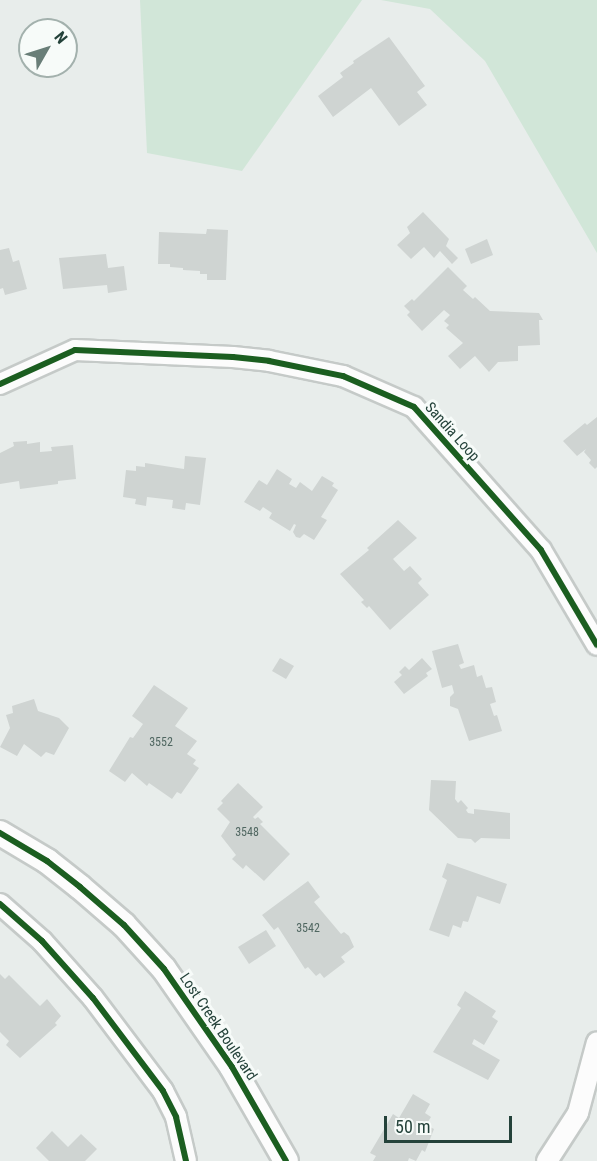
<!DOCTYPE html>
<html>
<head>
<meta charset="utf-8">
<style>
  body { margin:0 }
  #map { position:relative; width:597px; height:1161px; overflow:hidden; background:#e8edeb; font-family:"Roboto Condensed",sans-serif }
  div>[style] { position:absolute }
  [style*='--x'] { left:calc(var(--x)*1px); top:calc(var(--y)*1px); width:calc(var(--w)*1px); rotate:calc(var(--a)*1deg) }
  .green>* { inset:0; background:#d1e6d8 }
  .building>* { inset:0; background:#cfd4d2 }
  .roads { filter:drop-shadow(2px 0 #c5cac8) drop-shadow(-2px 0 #c5cac8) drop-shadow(0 2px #c5cac8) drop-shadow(0 -2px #c5cac8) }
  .minor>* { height:20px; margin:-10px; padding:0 10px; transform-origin:10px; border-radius:10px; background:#fcfcfc }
  .tertiary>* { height:24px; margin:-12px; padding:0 12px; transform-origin:12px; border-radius:12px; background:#fcfcfc }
  .cycleway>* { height:6px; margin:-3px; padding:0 3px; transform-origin:3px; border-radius:3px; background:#1b5e20 }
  span { translate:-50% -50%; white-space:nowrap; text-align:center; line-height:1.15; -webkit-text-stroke:6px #f7fbf9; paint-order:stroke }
  .number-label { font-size:12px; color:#506761 }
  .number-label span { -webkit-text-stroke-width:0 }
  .street-label { font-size:15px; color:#24423a }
  .north { position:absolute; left:18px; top:18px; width:60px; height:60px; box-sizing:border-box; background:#f7fbf9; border:2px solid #a3b1ad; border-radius:50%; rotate:51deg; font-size:16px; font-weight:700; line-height:24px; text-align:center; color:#24423a }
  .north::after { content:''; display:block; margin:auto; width:21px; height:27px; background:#697e78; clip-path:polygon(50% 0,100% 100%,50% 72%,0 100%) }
  .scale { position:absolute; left:384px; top:1116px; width:128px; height:27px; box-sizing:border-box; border:3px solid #24423a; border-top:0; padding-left:8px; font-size:18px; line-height:21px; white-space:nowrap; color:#24423a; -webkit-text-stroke:4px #f7fbf9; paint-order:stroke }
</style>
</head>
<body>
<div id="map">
  <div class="green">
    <i style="clip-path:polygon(140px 0,362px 0,242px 171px,147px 153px)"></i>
    <i style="clip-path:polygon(381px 0,597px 0,597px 253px,485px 61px,430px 9px)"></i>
  </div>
  <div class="building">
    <i style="clip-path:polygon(389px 37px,425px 86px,417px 92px,427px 105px,399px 126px,371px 88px,333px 117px,318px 96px,343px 77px,340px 73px,354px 63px,353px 61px)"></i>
    <i style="clip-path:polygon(423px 212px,449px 239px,446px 246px,458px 258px,452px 264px,440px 251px,434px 258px,424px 247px,411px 259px,397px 245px,410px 233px,407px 227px)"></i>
    <i style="clip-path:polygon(207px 229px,228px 230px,226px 280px,207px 280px,207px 274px,200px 274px,200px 271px,183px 270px,183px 268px,170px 267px,170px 264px,158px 264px,159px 232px,206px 234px)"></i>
    <i style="clip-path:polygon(487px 239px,493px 255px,471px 264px,465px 249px)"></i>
    <i style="clip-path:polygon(9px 248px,13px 262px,19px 260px,27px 289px,5px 295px,3px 288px,0 289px,0 250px)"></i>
    <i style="clip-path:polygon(106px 254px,108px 268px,124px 266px,127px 290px,108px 293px,107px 285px,63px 289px,59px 258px)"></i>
    <i style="clip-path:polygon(448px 267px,467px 286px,463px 290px,473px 299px,475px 297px,490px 311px,539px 313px,543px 320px,539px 320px,540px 345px,518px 346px,518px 361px,498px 362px,489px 372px,475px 356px,460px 369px,448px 356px,463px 343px,446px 328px,449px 325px,444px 321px,450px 315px,444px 310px,422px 331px,407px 315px,410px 312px,404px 306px,412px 299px,414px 301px)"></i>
    <i style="clip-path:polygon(597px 417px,597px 467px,595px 469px,589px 463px,591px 460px,584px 452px,586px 449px,577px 456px,563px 441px,585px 423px,587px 425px)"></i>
    <i style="clip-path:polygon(27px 441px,27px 444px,40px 442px,40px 452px,52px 451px,51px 447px,73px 445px,76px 479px,58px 481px,58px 484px,20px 489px,19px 481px,0 484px,0 453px,14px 446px,13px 442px)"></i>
    <i style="clip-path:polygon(185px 456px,206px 458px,200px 505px,186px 503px,185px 510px,172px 508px,173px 500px,147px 497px,146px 506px,135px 504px,136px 499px,123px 497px,126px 470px,136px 471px,136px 466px,145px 467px,145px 463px,184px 469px)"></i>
    <i style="clip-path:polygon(277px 469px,292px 479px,289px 484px,296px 488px,300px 482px,312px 491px,322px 476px,334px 483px,332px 486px,338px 490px,321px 517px,327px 520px,314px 540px,304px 534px,300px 538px,296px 537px,293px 532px,296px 525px,294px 524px,290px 531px,269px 518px,272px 513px,263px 507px,260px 511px,244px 502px,259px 480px,267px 485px)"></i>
    <i style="clip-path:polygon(398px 520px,417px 538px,393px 559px,404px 571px,410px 566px,422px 579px,418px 583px,429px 595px,390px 630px,369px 606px,367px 608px,361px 602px,364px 600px,340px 574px,369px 550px,367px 548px)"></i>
    <i style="clip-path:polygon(458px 644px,464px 663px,459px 665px,461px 669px,474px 665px,477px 677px,482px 675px,486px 688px,492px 687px,496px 702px,490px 704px,494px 716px,497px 715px,502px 731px,469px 741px,458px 709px,450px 706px,450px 697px,454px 693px,452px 685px,442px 688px,432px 651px)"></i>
    <i style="clip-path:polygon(280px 658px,294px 666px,286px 679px,272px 671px)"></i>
    <i style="clip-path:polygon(422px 658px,432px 669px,426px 673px,428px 676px,404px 694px,394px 682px,402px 675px,399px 672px,405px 666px,409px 670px)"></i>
    <i style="clip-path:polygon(154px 685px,188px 708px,175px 726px,197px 741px,187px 754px,196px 760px,193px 764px,199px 768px,181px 794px,177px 792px,172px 799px,149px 783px,147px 786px,132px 773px,125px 782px,109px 771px,130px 737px,133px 738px,143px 724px,132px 716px)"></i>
    <i style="clip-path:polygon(34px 699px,38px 711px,59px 718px,69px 728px,54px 755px,46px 752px,41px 757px,24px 744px,17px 756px,0 747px,10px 728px,6px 715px,13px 713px,12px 706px)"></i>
    <i style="clip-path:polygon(431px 780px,456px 781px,455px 799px,458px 803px,461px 800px,468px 808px,466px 810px,468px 813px,474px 814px,474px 809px,510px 813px,510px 839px,481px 838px,475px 843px,471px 839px,458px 838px,429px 810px)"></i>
    <i style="clip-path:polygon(238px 783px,263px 807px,253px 817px,255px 819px,258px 817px,263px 822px,260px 824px,290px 854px,264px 881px,246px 865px,243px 869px,232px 859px,236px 855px,221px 836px,230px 822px,217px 809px,223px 803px,221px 801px)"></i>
    <i style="clip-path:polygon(447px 863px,507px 884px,500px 904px,477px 896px,468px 922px,463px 921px,461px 928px,453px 925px,449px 937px,429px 930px,447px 880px,442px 877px)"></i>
    <i style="clip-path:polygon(308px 881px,320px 897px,314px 902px,341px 934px,344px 932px,349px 936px,354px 947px,341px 957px,345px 962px,324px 978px,320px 973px,316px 976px,308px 967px,305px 969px,278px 927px,274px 930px,262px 915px)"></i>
    <i style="clip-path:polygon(266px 930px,276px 946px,249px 964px,238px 947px)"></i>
    <i style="clip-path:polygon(0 974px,5px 979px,9px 975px,40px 1006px,47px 999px,61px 1016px,55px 1023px,57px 1025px,20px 1058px,6px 1045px,9px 1041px,0 1032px)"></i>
    <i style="clip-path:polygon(465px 991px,496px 1011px,492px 1017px,498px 1021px,484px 1045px,474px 1039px,472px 1044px,500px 1060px,488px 1080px,433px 1052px,461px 1008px,457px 1005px)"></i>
    <i style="clip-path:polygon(413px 1094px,430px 1104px,425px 1113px,431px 1117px,426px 1125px,434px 1129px,425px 1152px,422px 1150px,416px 1161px,409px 1158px,408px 1161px,373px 1161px,376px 1156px,370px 1153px,393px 1114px,399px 1118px)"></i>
    <i style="clip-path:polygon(52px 1131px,68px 1147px,81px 1134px,97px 1149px,85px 1161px,49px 1161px,36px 1148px)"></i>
  </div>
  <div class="roads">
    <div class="minor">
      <i style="--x:0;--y:384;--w:82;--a:-24.4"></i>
      <i style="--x:75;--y:350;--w:158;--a:2.5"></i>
      <i style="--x:233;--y:357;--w:36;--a:6"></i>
      <i style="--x:269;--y:361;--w:76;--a:11.5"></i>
      <i style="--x:343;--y:376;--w:77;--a:23.6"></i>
      <i style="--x:414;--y:407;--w:191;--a:48.4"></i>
      <i style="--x:541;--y:550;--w:110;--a:59.5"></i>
      <i style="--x:0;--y:904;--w:56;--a:41.4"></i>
      <i style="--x:42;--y:941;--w:76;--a:48.2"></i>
      <i style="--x:93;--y:998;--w:116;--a:53"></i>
      <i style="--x:163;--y:1091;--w:29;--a:63"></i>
      <i style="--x:176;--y:1117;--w:45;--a:77.2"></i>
      <i style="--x:547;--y:1161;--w:57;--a:-57.1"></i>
      <i style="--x:578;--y:1113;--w:73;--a:-75"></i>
    </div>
    <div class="tertiary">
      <i style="--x:0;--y:833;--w:55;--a:30.8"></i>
      <i style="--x:47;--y:861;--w:42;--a:38.2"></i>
      <i style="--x:80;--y:887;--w:58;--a:40.8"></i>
      <i style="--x:124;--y:925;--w:59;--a:47.7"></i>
      <i style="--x:164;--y:969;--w:119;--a:55.2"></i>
      <i style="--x:232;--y:1067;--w:108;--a:60.1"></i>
    </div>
  </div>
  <div class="cycleway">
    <i style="--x:0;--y:384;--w:82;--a:-24.4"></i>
    <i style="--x:75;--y:350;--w:158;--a:2.5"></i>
    <i style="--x:233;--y:357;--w:36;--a:6"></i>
    <i style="--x:269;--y:361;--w:76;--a:11.5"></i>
    <i style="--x:343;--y:376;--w:77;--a:23.6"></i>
    <i style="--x:414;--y:407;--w:191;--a:48.4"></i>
    <i style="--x:541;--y:550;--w:110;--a:59.5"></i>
    <i style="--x:0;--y:833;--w:55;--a:30.8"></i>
    <i style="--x:47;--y:861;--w:42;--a:38.2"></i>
    <i style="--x:80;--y:887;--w:58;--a:40.8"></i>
    <i style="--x:124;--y:925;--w:59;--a:47.7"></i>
    <i style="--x:164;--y:969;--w:119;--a:55.2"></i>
    <i style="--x:232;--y:1067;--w:108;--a:60.1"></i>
    <i style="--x:0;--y:904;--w:56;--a:41.4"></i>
    <i style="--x:42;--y:941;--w:76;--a:48.2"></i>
    <i style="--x:93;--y:998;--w:116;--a:53"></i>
    <i style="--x:163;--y:1091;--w:29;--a:63"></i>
    <i style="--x:176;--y:1117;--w:45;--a:77.2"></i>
  </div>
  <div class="number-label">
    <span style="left:161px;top:743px">3552</span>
    <span style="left:247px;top:833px">3548</span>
    <span style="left:308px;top:929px">3542</span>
  </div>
  <div class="street-label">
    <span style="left:452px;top:432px;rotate:48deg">Sandia Loop</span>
    <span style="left:218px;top:1027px;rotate:56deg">Lost Creek Boulevard</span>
  </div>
  <div class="north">N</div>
  <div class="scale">50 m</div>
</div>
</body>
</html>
